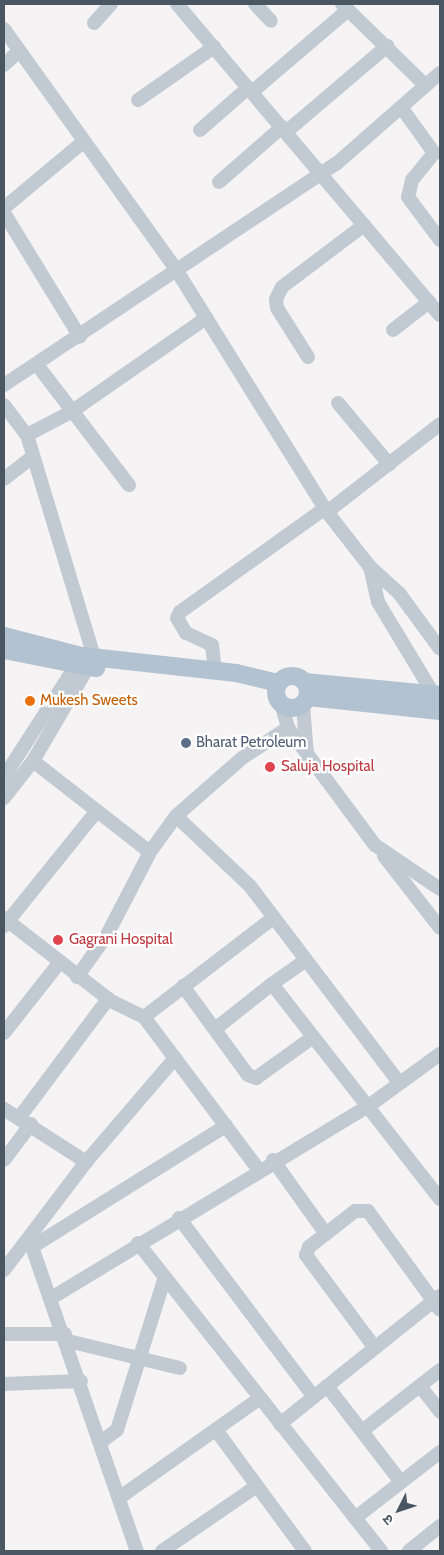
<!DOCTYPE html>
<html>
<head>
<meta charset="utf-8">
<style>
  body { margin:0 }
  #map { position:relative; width:444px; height:1555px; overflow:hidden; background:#f5f3f3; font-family:Cabin,"Noto Sans Devanagari",sans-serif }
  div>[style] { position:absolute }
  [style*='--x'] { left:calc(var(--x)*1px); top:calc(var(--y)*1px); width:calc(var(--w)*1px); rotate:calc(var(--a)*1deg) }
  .minor>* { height:14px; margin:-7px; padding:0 7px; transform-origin:7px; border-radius:7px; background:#c1cad2 }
  .major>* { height:18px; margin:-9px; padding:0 9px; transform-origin:9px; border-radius:9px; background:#b3c2d1 }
  .major>.ring { margin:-9px; padding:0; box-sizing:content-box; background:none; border:18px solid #b3c2d1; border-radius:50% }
  .dots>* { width:14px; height:14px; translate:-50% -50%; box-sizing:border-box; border:2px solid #fff; border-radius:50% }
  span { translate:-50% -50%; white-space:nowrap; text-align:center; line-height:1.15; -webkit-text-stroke:4.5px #fff; paint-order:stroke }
  .food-label { font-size:15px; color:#c56008 }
  .left { translate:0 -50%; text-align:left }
  .service-label { font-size:15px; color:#4e5e75 }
  .health-label { font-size:15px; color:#be3a42 }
  .frame { position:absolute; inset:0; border:5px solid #4a5661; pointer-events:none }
  .north { position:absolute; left:374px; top:1485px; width:50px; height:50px; -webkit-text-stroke:4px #fff; paint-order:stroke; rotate:229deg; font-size:14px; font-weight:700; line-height:20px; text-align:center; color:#4a5661 }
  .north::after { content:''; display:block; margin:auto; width:18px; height:22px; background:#4a5661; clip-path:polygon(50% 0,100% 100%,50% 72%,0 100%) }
</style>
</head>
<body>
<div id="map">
  <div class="minor">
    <i style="--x:177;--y:4;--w:407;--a:49.8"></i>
    <i style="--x:255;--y:4;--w:23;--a:47"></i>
    <i style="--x:342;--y:4;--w:113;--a:44.3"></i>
    <i style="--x:94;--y:23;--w:25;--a:-48"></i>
    <i style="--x:4;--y:29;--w:297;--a:54.4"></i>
    <i style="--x:177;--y:271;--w:284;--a:58.1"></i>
    <i style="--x:327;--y:512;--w:70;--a:52"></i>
    <i style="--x:370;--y:567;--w:39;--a:42"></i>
    <i style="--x:399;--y:593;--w:69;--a:53.8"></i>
    <i style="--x:4;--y:65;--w:21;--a:-43"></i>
    <i style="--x:252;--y:92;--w:126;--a:-40.5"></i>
    <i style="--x:138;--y:100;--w:93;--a:-34.9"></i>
    <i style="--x:401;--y:107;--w:57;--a:54.3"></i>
    <i style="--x:434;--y:153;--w:35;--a:129"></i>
    <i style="--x:412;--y:180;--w:17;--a:103"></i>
    <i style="--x:408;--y:197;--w:54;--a:53.3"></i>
    <i style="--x:200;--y:130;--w:64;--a:-41.2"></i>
    <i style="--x:286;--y:132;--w:133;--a:-40.4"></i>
    <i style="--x:219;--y:182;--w:84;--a:-41.1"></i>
    <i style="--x:4;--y:208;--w:104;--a:-39.9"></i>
    <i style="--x:4;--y:213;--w:145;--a:58.5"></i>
    <i style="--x:393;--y:330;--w:46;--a:-37.9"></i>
    <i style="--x:308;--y:357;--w:58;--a:-122.3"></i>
    <i style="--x:277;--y:308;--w:9;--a:-96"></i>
    <i style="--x:276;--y:299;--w:13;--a:-63"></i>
    <i style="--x:282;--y:287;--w:103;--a:-37.1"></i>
    <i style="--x:38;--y:366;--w:150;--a:52.6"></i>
    <i style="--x:4;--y:385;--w:399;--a:-33.7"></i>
    <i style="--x:336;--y:164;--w:138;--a:-41.2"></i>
    <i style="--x:338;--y:403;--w:80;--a:50.1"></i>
    <i style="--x:4;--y:405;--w:38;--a:53"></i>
    <i style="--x:27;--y:435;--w:232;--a:73.2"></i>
    <i style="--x:94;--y:657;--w:121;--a:120.4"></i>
    <i style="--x:33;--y:761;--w:47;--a:128.1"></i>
    <i style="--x:27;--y:435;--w:50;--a:-27.6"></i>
    <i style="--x:71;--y:412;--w:165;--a:-34.8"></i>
    <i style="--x:4;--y:479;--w:37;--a:-38"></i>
    <i style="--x:327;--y:512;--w:143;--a:-37.9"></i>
    <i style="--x:370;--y:567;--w:36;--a:77"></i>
    <i style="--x:378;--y:602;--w:109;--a:58.9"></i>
    <i style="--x:215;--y:670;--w:25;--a:-97"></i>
    <i style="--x:212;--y:645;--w:29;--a:-155"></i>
    <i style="--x:186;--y:633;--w:17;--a:-121"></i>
    <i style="--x:177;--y:618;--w:7;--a:-63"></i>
    <i style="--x:180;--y:612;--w:177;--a:-35.6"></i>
    <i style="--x:281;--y:703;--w:26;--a:74"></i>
    <i style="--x:288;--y:728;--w:146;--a:53.4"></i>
    <i style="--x:375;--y:845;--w:78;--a:34.1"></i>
    <i style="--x:303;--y:704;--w:52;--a:85.6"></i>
    <i style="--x:33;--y:761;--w:148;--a:37.9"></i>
    <i style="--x:4;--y:777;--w:144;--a:-57.2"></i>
    <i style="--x:176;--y:816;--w:102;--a:43.4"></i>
    <i style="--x:250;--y:886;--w:245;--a:52.8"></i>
    <i style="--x:384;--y:856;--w:91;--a:52.1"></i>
    <i style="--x:4;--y:918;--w:135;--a:37.8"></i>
    <i style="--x:111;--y:1001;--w:37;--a:26"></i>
    <i style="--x:144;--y:1017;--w:190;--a:53.1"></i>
    <i style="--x:4;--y:926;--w:146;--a:-51.1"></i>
    <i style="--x:306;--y:960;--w:42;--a:144.8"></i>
    <i style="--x:272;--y:984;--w:273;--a:52"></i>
    <i style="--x:77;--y:977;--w:52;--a:-54.5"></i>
    <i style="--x:107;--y:935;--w:93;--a:-62.6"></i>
    <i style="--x:150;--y:852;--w:44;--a:-54.2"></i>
    <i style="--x:176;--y:816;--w:88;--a:-41.3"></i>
    <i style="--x:242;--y:758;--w:55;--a:-33.1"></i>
    <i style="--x:183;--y:986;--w:110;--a:53.9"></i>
    <i style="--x:248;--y:1075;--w:9;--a:21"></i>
    <i style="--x:256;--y:1078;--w:70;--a:-35.7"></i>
    <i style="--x:144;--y:1017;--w:163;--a:-37.5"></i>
    <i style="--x:215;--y:1029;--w:73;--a:-38.3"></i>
    <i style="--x:4;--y:1033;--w:89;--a:-51.8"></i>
    <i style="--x:4;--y:1109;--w:98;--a:32.9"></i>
    <i style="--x:19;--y:1118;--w:149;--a:-53.2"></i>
    <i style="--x:4;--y:1160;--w:45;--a:-53.1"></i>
    <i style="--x:273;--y:1160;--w:91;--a:54.4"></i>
    <i style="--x:179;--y:1218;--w:224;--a:53"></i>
    <i style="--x:29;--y:1238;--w:331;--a:71"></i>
    <i style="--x:138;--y:1243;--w:392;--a:51.7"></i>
    <i style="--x:32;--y:1247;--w:229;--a:-32"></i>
    <i style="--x:4;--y:1270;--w:136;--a:-52.8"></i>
    <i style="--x:86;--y:1162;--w:137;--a:-49.4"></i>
    <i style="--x:53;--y:1297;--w:371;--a:-31.2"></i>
    <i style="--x:370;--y:1105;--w:87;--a:-36.1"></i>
    <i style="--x:4;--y:1334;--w:61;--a:0"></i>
    <i style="--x:68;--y:1341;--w:115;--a:13.6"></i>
    <i style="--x:375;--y:1348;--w:116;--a:-126.6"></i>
    <i style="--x:306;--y:1255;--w:9;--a:-69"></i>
    <i style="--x:309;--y:1247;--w:58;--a:-38"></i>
    <i style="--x:355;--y:1211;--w:13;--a:0"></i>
    <i style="--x:368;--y:1211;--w:122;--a:54"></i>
    <i style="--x:4;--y:1384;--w:77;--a:-2.2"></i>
    <i style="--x:327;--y:1386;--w:121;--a:52.4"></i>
    <i style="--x:420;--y:1386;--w:33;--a:52"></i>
    <i style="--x:280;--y:1424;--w:205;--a:-38.7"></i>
    <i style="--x:216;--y:1430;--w:150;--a:53.7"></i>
    <i style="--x:362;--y:1431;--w:99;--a:-38"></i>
    <i style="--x:101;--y:1442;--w:20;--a:-37"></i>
    <i style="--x:117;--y:1430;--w:160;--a:-72.6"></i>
    <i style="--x:119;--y:1498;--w:173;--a:-35.3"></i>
    <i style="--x:355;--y:1518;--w:108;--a:-37.8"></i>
    <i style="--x:162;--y:1551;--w:115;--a:-34.4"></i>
    <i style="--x:409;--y:1551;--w:40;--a:-39"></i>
  </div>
  <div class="major">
    <i style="--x:4;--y:636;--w:81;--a:14.4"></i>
    <i style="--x:82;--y:656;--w:155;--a:6.3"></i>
    <i style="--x:236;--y:673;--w:43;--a:13.4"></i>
    <i style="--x:4;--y:650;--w:94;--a:11.1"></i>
    <i class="ring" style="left:276px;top:676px;width:14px;height:14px"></i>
    <i style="--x:305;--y:682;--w:136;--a:5.5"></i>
    <i style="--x:308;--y:697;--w:133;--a:6.1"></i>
  </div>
  <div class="dots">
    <i style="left:30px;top:701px;background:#e8710a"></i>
    <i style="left:186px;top:743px;background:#5c6f8a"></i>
    <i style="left:270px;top:767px;background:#e0444e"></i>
    <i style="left:58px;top:940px;background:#e0444e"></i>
  </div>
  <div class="food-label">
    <span class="left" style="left:40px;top:701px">Mukesh Sweets</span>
  </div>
  <div class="service-label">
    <span class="left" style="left:196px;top:743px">Bharat Petroleum</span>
  </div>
  <div class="health-label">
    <span class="left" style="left:281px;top:767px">Saluja Hospital</span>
    <span class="left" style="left:69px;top:940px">Gagrani Hospital</span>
  </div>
  <div class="frame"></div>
  <div class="north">उ</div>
</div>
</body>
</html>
